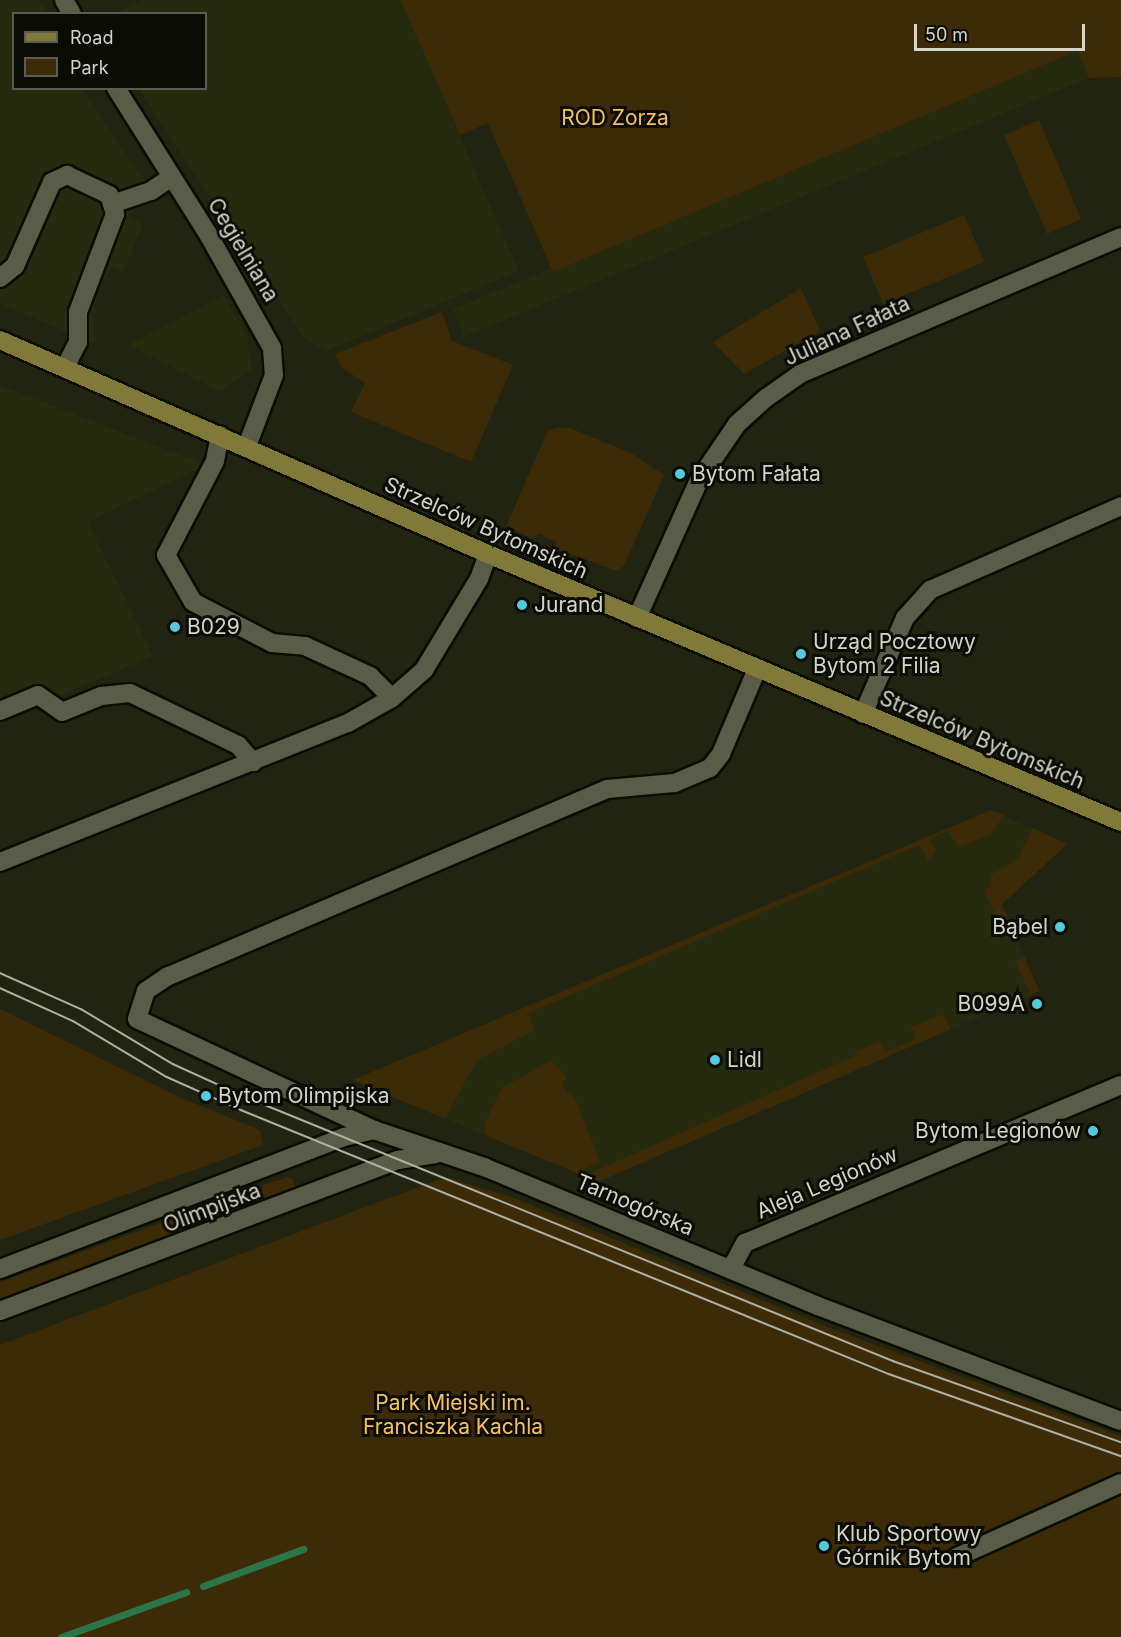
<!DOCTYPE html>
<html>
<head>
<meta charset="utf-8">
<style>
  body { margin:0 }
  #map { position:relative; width:1121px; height:1637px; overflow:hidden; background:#212410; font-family:Inter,sans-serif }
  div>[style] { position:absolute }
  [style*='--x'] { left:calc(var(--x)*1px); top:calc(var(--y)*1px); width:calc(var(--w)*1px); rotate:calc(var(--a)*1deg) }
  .built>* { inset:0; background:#262a0e }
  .green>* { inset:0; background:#3d2b08 }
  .stream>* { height:7px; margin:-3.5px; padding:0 3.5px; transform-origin:3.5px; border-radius:3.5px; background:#2a7648 }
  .roads { filter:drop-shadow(2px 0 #0a0d00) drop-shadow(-2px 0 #0a0d00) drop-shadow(0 2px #0a0d00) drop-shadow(0 -2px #0a0d00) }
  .minor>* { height:18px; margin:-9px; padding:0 9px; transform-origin:9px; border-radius:9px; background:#595d47 }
  .major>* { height:18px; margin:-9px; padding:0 9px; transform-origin:9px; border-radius:9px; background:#817939 }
  .tram>* { height:1.5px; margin:-0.75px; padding:0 0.75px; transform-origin:0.75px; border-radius:0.75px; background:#aeb0a3 }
  .dots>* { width:16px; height:16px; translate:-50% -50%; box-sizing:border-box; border:3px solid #0b0c05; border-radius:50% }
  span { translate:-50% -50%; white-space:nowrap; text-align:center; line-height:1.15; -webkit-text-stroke:6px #0b0c05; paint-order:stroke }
  .park-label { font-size:21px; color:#fac15b }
  .street-label { font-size:21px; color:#d3d5c9 }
  .poi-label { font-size:21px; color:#d3d5c9 }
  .left { translate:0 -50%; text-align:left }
  .right { translate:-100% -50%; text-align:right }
  .legend { position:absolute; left:12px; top:12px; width:195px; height:78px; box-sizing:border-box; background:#0b0c05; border:2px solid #5b5c53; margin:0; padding:8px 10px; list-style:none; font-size:18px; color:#d3d5c9 }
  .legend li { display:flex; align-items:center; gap:12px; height:30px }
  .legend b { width:30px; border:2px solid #5b5c53 }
  .scale { position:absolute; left:914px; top:24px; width:171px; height:27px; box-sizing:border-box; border:3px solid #d3d5c9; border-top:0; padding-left:8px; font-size:18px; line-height:21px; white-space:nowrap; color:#d3d5c9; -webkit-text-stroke:4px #0b0c05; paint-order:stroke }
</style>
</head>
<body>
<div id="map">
  <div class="built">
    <i style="clip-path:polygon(0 0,40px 0,48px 13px,14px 14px,14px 88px,83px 89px,159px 202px,134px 210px,129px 217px,143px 224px,123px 272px,112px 267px,97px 290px,93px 328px,98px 345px,0 304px)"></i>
    <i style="clip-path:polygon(142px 0,400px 0,519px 271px,326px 351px,305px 339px,139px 89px,206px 88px,206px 14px,114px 14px)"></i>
    <i style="clip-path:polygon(1077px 51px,1089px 78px,464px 337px,453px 309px,552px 268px,553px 272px)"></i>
    <i style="clip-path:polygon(224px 295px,247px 336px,252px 370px,219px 391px,128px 345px)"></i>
    <i style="clip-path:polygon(0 385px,206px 465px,88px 522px,153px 656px,0 721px)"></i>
    <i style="clip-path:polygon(991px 810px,1067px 844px,1002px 905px,1039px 991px,598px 1182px,353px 1080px)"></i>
  </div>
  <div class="green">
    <i style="clip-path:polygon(400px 0,1121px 0,1121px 77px,1089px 78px,1077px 51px,553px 272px,488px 123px,460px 135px)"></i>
    <i style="clip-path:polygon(1039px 120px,1081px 219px,1047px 234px,1004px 135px)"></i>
    <i style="clip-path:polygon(964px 215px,984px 262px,883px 304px,863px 257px)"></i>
    <i style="clip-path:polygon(801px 288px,820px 331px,744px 374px,713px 342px)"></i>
    <i style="clip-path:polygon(442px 312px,452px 341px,513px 365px,471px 462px,351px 412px,365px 383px,341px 367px,335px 354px)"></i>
    <i style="clip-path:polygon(556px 428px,570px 428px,629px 452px,664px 475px,624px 566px,617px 571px,554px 548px,556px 542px,539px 534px,532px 538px,506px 527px,547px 432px)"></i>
    <i style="clip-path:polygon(991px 810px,1004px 815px,990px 835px,959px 847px,947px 831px,930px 839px,936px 851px,928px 861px,919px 845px,529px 1013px,535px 1030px,477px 1060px,445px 1119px,353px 1080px)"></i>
    <i style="clip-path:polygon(1033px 828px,1067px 844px,1002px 904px,1016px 938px,1007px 941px,984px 890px,990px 887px,991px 875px,1019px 857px)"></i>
    <i style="clip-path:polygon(1024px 956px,1039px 991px,598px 1182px,584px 1176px,857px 1055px,856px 1052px,880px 1041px,885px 1052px,916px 1039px,911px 1027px,943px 1014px,951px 1029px,1030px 994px,1015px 961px)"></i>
    <i style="clip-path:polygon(0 1009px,179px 1097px,260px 1130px,263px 1145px,0 1240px)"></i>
    <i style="clip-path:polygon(551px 1060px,565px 1075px,567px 1079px,561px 1082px,567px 1094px,572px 1092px,600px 1161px,577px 1173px,485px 1135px,485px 1123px,502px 1088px)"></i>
    <i style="clip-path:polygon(288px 1177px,292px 1178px,295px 1187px,260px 1204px,263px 1185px)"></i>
    <i style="clip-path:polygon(451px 1179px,512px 1197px,830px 1328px,1121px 1436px,1121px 1637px,0 1637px,0 1345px,437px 1180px)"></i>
    <i style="clip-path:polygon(247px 1191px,243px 1209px,0 1299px,0 1282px)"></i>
  </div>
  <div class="stream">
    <i style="--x:203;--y:1586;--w:107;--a:-20.3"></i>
    <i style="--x:61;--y:1637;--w:133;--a:-19.8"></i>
  </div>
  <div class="roads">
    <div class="minor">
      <i style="--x:64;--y:0;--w:16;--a:60"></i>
      <i style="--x:116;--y:88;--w:173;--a:57.8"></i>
      <i style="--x:208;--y:234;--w:131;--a:60.7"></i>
      <i style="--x:272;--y:348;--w:27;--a:86"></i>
      <i style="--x:274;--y:375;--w:76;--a:110.8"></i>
      <i style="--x:112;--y:204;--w:41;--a:-18.4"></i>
      <i style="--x:151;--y:191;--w:25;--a:-34"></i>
      <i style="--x:0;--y:278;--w:19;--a:-39"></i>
      <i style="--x:15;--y:266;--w:92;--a:-66.2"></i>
      <i style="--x:52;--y:182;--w:17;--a:-25"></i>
      <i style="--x:67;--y:175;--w:47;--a:25.5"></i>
      <i style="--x:109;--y:195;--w:20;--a:72"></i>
      <i style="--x:115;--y:214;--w:105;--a:110.7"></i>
      <i style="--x:78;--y:312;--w:30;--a:90"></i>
      <i style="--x:78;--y:342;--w:29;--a:117"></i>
      <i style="--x:220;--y:435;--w:26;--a:101"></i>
      <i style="--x:215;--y:461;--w:106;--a:117.5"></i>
      <i style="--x:166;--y:555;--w:54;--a:60.1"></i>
      <i style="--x:193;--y:602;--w:89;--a:27.4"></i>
      <i style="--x:272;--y:643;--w:33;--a:5"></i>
      <i style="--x:305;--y:646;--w:72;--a:24.8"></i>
      <i style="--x:370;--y:676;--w:31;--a:45"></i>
      <i style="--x:637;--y:618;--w:151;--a:-65.8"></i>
      <i style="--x:699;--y:480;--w:68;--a:-55.8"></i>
      <i style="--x:737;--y:424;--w:39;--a:-42"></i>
      <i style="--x:766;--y:398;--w:42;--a:-35.2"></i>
      <i style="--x:800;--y:374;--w:349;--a:-23.1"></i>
      <i style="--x:757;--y:669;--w:92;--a:113"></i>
      <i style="--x:721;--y:754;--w:18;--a:128"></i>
      <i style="--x:710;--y:768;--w:39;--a:157"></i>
      <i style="--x:674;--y:783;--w:67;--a:174.9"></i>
      <i style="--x:607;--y:789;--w:477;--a:156.9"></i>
      <i style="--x:168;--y:976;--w:27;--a:146"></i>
      <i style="--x:146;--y:991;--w:29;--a:108"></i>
      <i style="--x:137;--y:1019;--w:262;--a:25.1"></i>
      <i style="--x:374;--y:1130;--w:116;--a:18.6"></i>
      <i style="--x:484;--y:1167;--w:362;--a:22.6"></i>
      <i style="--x:818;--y:1306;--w:324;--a:20.8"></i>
      <i style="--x:0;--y:711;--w:41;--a:-22.8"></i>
      <i style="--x:38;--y:695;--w:29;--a:35"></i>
      <i style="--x:62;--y:712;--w:42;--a:-22.3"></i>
      <i style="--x:101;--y:696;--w:29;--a:-6"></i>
      <i style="--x:130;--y:693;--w:120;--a:25.7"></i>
      <i style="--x:238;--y:745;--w:23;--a:49"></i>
      <i style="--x:863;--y:714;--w:105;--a:-66.4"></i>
      <i style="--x:905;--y:618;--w:38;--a:-48"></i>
      <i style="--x:930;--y:590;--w:209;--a:-23.7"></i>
      <i style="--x:0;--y:862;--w:375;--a:-21.8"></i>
      <i style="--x:348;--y:723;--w:51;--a:-29.6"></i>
      <i style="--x:392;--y:698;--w:43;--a:-41.2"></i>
      <i style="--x:424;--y:670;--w:106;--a:-58.9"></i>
      <i style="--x:479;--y:579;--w:27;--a:-70"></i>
      <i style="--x:0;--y:1269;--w:368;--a:-21"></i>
      <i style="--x:344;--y:1137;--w:31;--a:-13"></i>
      <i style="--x:731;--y:1269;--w:30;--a:-62"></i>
      <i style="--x:745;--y:1243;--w:408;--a:-22.8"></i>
      <i style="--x:0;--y:1311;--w:426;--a:-20.8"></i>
      <i style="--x:398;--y:1160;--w:38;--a:-9"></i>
      <i style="--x:957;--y:1557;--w:180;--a:-24.3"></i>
    </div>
    <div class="major">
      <i style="--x:0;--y:340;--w:533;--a:23.68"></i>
      <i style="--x:488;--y:554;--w:687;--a:22.95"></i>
    </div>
  </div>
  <div class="tram">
    <i style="--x:0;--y:973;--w:89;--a:24"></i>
    <i style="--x:81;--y:1009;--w:107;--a:30.9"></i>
    <i style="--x:173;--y:1064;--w:82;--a:24.4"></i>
    <i style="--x:248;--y:1098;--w:697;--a:22.18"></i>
    <i style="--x:893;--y:1361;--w:242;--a:19.6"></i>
    <i style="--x:0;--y:988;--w:80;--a:24.3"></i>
    <i style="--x:73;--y:1021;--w:109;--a:30.8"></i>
    <i style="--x:167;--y:1077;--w:81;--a:24"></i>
    <i style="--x:241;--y:1110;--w:700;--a:22.17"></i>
    <i style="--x:889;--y:1374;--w:246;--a:19.5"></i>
  </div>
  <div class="dots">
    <i style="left:680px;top:474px;background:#54cadd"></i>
    <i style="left:522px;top:605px;background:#54cadd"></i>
    <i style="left:175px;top:627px;background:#54cadd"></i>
    <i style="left:801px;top:654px;background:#54cadd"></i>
    <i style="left:1060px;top:927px;background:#54cadd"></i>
    <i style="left:1037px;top:1004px;background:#54cadd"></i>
    <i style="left:715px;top:1060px;background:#54cadd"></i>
    <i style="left:206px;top:1096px;background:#54cadd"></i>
    <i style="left:1093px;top:1131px;background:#54cadd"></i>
    <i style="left:824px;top:1546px;background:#54cadd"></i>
  </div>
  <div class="park-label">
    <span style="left:615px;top:118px">ROD Zorza</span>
    <span style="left:453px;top:1415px">Park Miejski im.<br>Franciszka Kachla</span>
  </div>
  <div class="street-label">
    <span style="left:243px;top:250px;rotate:59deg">Cegielniana</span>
    <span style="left:847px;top:331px;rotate:-25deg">Juliana Fałata</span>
    <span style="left:486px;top:528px;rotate:24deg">Strzelców Bytomskich</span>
    <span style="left:982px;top:740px;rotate:23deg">Strzelców Bytomskich</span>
    <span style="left:827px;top:1183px;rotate:-23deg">Aleja Legionów</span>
    <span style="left:635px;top:1205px;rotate:23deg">Tarnogórska</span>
    <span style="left:212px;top:1208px;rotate:-21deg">Olimpijska</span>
  </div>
  <div class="poi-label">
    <span class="left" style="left:692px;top:474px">Bytom Fałata</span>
    <span class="left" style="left:534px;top:605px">Jurand</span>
    <span class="left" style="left:187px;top:627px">B029</span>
    <span class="left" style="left:813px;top:654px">Urząd Pocztowy<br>Bytom 2 Filia</span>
    <span class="right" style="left:1048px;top:927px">Bąbel</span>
    <span class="right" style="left:1025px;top:1004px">B099A</span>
    <span class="left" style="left:727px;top:1060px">Lidl</span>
    <span class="left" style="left:218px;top:1096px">Bytom Olimpijska</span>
    <span class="right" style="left:1081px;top:1131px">Bytom Legionów</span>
    <span class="left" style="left:836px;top:1546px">Klub Sportowy<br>Górnik Bytom</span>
  </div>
  <ul class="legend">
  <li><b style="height:8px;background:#817939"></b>Road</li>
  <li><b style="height:16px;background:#3d2b08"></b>Park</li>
  </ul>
  <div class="scale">50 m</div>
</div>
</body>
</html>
